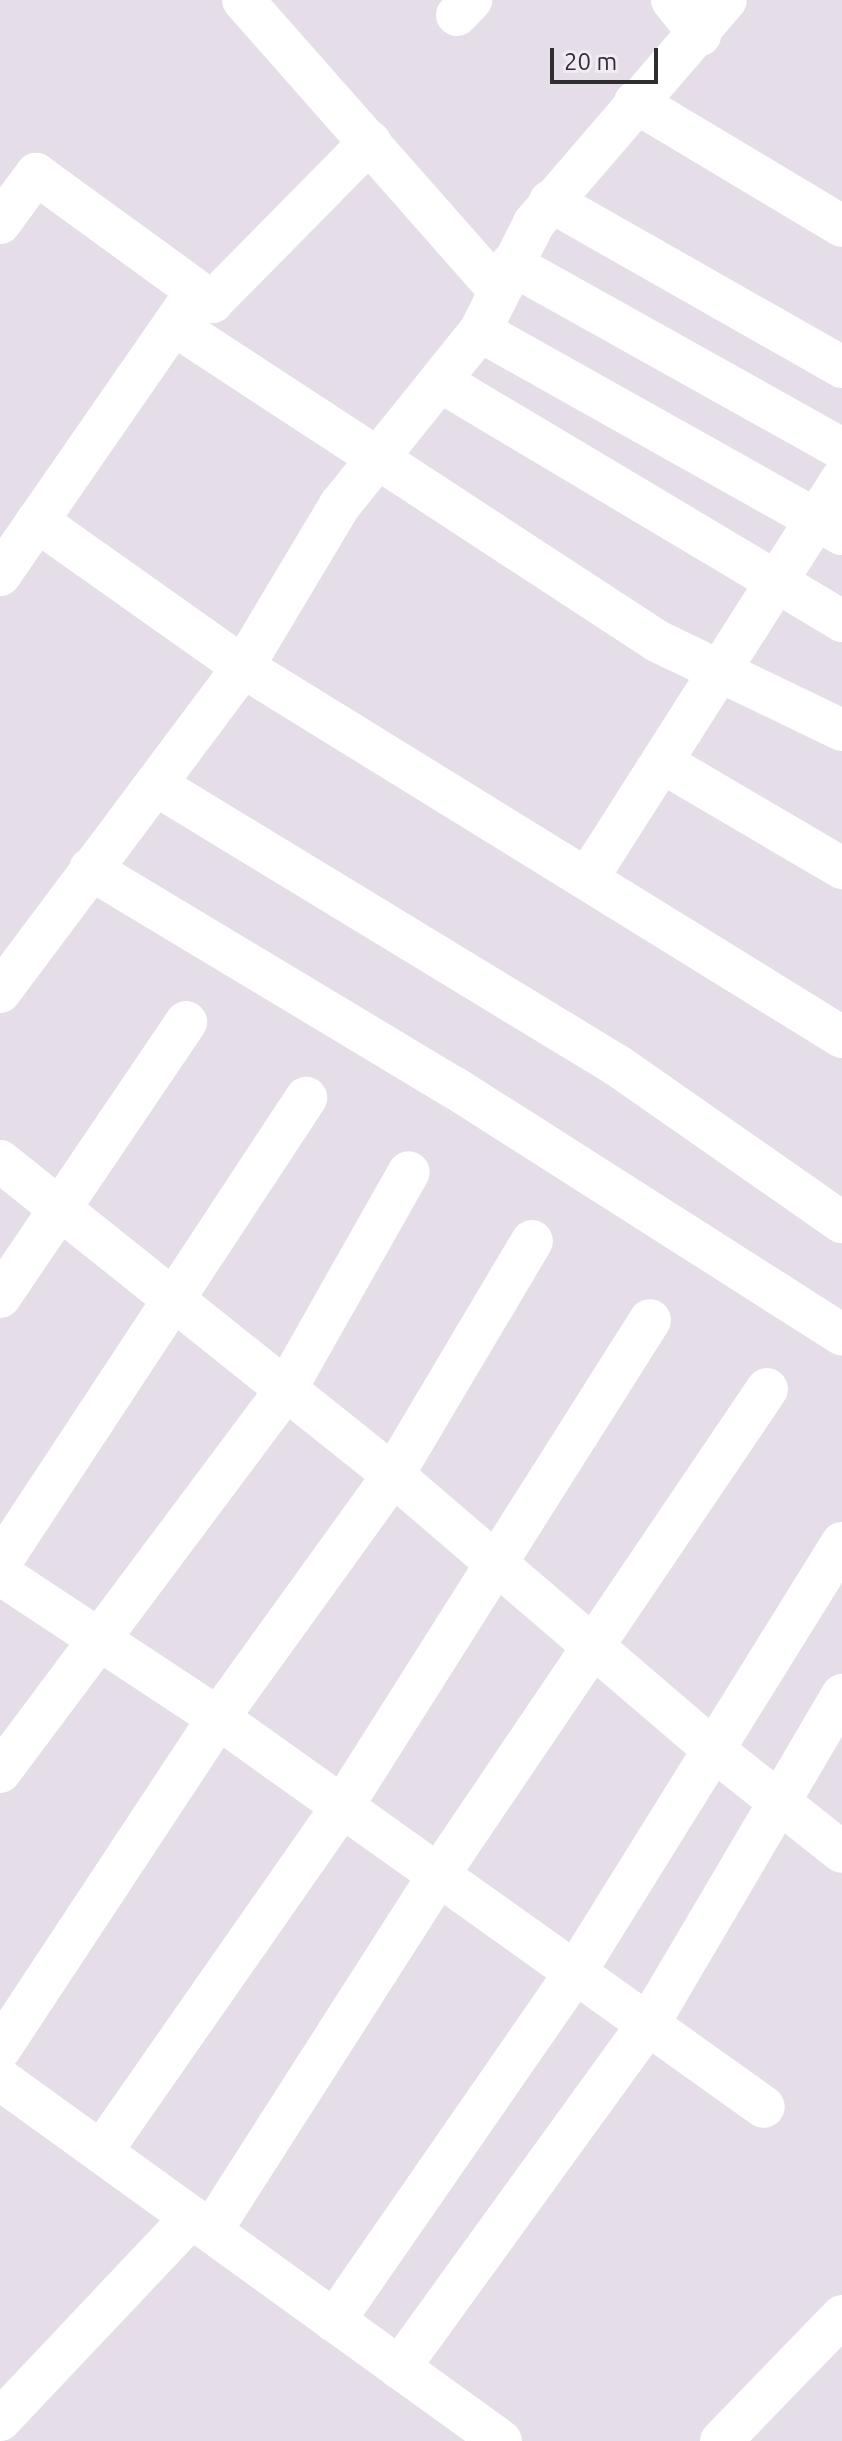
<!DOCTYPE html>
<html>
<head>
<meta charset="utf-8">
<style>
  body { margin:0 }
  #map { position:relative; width:842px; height:2441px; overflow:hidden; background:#e5dee8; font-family:Ubuntu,sans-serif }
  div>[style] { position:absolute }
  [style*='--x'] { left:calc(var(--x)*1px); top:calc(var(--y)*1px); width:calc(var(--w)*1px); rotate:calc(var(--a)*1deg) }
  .street>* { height:42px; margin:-21px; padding:0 21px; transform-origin:21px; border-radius:21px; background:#fff }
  span { translate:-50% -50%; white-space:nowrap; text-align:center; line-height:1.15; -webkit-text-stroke:8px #f2ebf5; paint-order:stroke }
  .scale { position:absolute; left:550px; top:48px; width:108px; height:36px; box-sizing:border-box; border:4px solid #312e32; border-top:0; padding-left:10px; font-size:24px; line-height:28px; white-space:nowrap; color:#312e32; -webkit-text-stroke:6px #f2ebf5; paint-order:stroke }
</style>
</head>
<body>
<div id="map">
  <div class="street">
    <i style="--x:243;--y:0;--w:387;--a:48.6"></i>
    <i style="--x:672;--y:0;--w:45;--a:51.3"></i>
    <i style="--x:457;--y:15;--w:21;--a:-47"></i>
    <i style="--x:635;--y:102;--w:241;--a:30.9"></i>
    <i style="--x:550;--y:201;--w:336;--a:29.6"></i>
    <i style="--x:0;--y:223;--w:61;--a:-53.7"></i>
    <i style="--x:36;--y:174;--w:218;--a:36"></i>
    <i style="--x:212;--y:302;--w:225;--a:-45.4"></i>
    <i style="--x:511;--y:264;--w:379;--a:29.2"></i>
    <i style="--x:174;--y:325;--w:577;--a:33.19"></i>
    <i style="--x:657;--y:641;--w:205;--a:25.7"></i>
    <i style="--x:480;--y:331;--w:415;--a:29.3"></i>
    <i style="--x:443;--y:383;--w:465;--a:30.8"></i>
    <i style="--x:37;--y:521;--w:252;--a:35.3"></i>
    <i style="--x:243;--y:667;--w:704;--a:31.7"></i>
    <i style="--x:0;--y:575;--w:331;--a:-55.3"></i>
    <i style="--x:663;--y:763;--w:208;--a:30.4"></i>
    <i style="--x:156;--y:785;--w:541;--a:31.31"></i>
    <i style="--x:618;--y:1066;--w:273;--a:34.9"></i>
    <i style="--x:90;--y:869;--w:426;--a:31"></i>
    <i style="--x:455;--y:1088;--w:459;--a:32.5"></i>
    <i style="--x:587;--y:879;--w:474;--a:-57.5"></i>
    <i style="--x:0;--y:992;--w:406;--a:-53.2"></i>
    <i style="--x:243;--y:667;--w:189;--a:-59.1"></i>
    <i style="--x:340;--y:505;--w:223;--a:-51.2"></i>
    <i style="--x:480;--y:331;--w:121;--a:-63.4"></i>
    <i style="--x:534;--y:223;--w:294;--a:-49.3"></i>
    <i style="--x:0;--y:1161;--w:503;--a:38.62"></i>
    <i style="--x:393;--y:1475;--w:424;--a:40.6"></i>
    <i style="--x:715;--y:1751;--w:162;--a:38.5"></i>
    <i style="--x:0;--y:1297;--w:332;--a:-55.9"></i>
    <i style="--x:0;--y:1563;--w:557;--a:-56.65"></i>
    <i style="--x:0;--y:1574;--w:261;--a:33.4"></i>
    <i style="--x:218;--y:1718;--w:670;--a:35.47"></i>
    <i style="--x:0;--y:1772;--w:478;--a:-53.2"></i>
    <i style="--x:286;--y:1389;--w:249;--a:-60.5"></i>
    <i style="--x:0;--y:2049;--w:396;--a:-56.6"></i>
    <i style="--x:218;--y:1718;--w:299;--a:-54.2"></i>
    <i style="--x:393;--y:1475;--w:272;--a:-59.3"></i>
    <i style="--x:0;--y:2079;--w:618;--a:35.85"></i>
    <i style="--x:101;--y:2152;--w:421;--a:-55.1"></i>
    <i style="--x:342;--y:1807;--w:576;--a:-57.69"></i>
    <i style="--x:211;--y:2231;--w:420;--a:-57.4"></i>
    <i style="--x:437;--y:1877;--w:589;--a:-55.93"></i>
    <i style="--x:334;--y:2321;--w:426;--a:-55.3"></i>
    <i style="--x:576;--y:1971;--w:504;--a:-58.14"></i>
    <i style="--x:399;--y:2368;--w:426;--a:-54.1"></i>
    <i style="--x:649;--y:2023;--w:381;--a:-59.5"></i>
    <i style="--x:0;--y:2420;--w:279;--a:-46.6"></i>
    <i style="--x:721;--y:2441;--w:174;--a:-45.9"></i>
  </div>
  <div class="scale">20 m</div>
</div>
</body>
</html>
